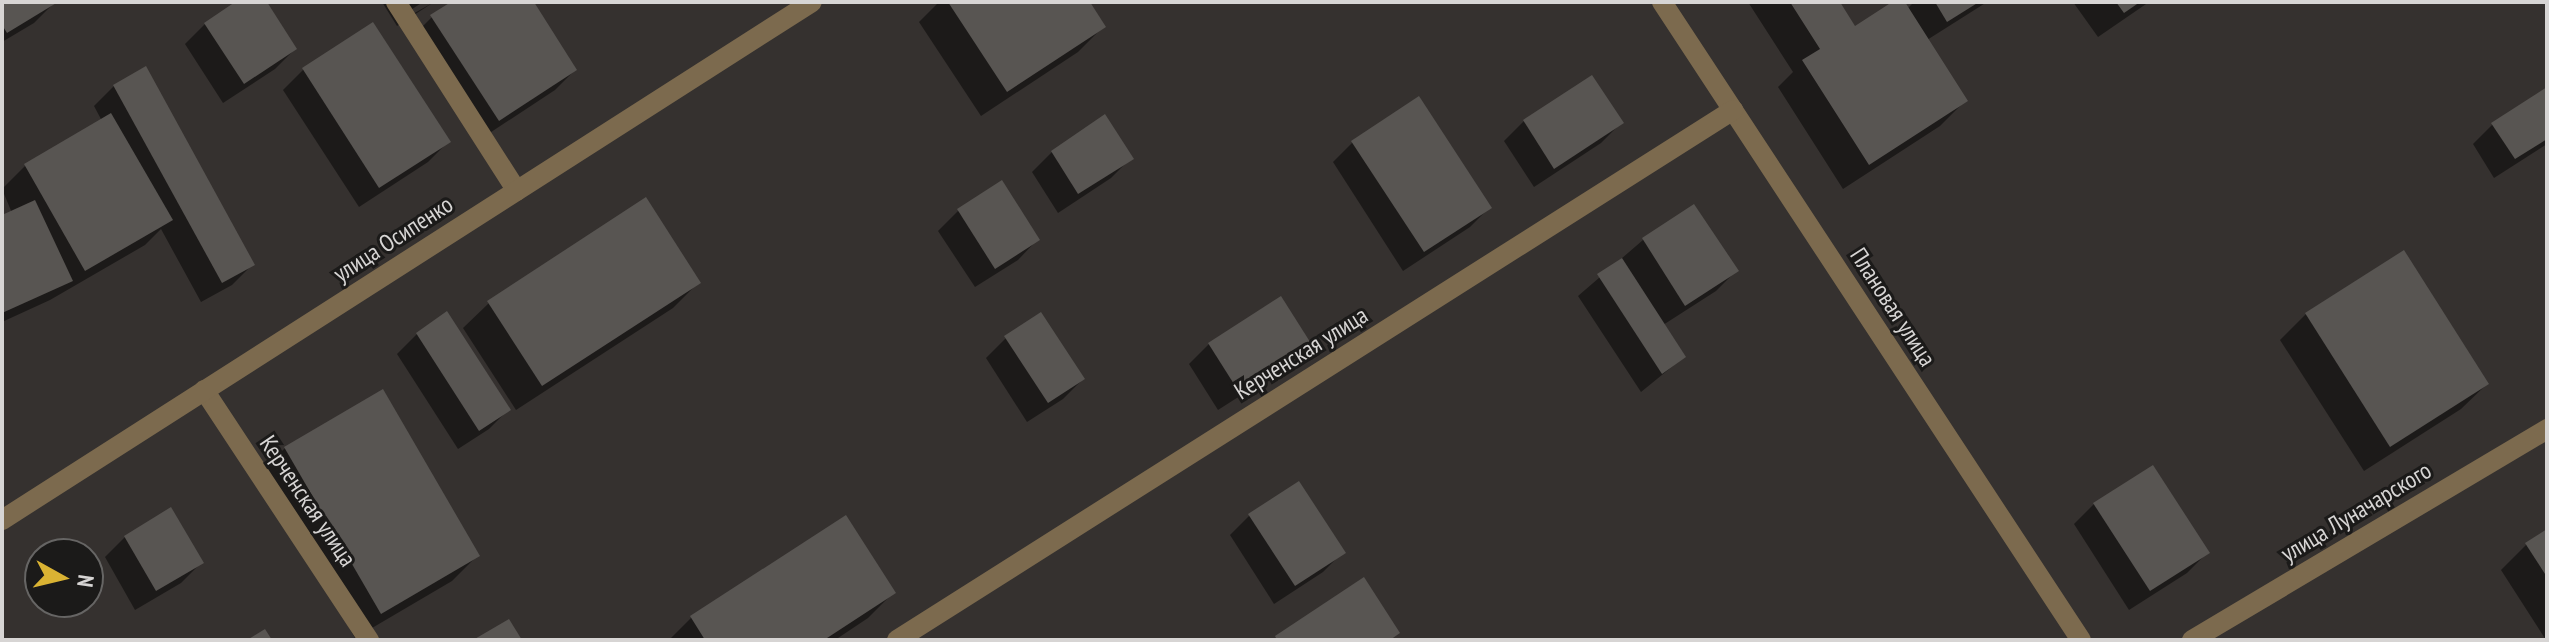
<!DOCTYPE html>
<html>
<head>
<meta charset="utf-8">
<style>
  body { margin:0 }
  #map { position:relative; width:2549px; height:642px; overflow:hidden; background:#35312f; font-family:"PT Sans Narrow",sans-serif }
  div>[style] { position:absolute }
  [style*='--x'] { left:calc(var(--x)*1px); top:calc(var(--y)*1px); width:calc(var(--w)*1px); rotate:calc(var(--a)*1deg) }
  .shadow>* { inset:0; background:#0007 }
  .building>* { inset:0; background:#585552 }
  .minor>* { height:20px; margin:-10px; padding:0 10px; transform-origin:10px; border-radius:10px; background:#7c6a4e }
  span { translate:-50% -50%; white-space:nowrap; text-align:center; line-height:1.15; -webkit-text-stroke:6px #1b1a19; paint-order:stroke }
  .street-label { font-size:24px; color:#d7d5d4 }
  .frame { position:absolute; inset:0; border:4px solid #d7d5d4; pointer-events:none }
  .north { position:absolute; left:24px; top:538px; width:80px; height:80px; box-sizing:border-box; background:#1b1a19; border:2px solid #666564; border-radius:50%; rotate:98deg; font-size:22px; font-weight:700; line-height:32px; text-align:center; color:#d7d5d4 }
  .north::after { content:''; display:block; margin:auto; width:28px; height:36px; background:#dab333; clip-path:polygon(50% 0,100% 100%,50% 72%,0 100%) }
</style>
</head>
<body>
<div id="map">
  <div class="shadow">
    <i style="clip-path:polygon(2px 2px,53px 2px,54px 3px,34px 23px,2px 42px)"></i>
    <i style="clip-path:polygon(239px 2px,264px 2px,295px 49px,275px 69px,223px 103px,185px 44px,205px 24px)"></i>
    <i style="clip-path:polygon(382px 2px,423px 2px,409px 11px,411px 15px,434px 2px,397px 26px)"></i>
    <i style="clip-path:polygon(454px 2px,531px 2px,575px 70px,555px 90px,479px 140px,412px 37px,432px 17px)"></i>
    <i style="clip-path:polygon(939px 2px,1088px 2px,1104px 26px,1078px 52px,981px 116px,919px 22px)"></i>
    <i style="clip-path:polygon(1748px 2px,1837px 2px,1854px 29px,1896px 2px,1903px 2px,1907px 9px,1914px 2px,1987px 2px,1927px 40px,1966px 100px,1940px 126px,1843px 189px,1778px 87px,1793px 72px)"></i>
    <i style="clip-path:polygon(2073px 2px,2149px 2px,2098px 37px)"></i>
    <i style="clip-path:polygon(372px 25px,448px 142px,428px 162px,359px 207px,283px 90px,303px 70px)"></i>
    <i style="clip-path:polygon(114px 86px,252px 265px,232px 285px,201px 302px,161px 229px,145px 245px,50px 300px,2px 322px,2px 217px,12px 213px,2px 189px,25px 166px,102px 121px,94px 106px)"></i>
    <i style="clip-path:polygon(2547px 89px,2547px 144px,2494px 178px,2473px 144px,2493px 124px)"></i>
    <i style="clip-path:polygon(1524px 121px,1621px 123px,1601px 143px,1534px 187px,1504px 141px)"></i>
    <i style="clip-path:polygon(1353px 142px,1490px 207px,1470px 227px,1403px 271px,1333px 162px)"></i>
    <i style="clip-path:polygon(1052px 152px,1131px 158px,1111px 178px,1058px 213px,1032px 172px)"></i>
    <i style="clip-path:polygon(1001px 183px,1037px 240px,1018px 260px,975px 287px,938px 231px,958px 211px)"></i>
    <i style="clip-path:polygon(1694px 206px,1736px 271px,1716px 291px,1663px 325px,1684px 357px,1641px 392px,1578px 296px,1643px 240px)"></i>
    <i style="clip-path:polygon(699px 282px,673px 308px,516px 410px,463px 328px,489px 303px)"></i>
    <i style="clip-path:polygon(2306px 314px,2487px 384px,2461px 409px,2364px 471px,2280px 340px)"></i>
    <i style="clip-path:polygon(417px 334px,509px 409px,489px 429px,458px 449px,397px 354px)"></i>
    <i style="clip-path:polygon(1006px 338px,1083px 379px,1063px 399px,1027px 422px,986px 358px)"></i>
    <i style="clip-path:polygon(1209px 344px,1309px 344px,1290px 364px,1218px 410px,1189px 364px)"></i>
    <i style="clip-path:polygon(285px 448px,477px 556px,452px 581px,355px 638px,260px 474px)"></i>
    <i style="clip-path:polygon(2094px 504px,2207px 553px,2187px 573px,2129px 610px,2074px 524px)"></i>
    <i style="clip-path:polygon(1250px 515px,1343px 552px,1323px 572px,1274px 604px,1230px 535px)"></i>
    <i style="clip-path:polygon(845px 518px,893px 593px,868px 618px,835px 640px,669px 640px,691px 618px)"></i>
    <i style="clip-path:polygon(2547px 531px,2547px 640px,2546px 640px,2501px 570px,2527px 544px)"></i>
    <i style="clip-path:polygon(125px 537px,201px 563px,181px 583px,135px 610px,105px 557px)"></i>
  </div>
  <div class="building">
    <i style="clip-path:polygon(2px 2px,58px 2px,7px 33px,2px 25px)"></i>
    <i style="clip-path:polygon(235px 2px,267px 2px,297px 49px,244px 84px,204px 23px)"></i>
    <i style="clip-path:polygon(451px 2px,534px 2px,577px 70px,499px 121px,430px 15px)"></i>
    <i style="clip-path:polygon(948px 2px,1090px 2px,1106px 27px,1007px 92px)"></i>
    <i style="clip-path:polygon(1790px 2px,1840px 2px,1855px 26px,1892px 2px,1905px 2px,1968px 101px,1869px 165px,1802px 60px,1820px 49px)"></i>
    <i style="clip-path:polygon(1935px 2px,1979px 2px,1947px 22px)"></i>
    <i style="clip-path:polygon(2116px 2px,2140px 2px,2124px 13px)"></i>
    <i style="clip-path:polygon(373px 22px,451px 142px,379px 188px,302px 68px)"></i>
    <i style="clip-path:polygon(146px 66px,255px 265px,222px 283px,113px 85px)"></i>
    <i style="clip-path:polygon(1592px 75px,1624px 123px,1554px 169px,1523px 120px)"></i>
    <i style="clip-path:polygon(2547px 87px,2547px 139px,2515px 159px,2491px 123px)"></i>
    <i style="clip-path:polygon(1419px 96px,1492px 208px,1424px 252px,1351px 141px)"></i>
    <i style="clip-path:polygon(111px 113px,173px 220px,85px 271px,24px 164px)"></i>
    <i style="clip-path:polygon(1105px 114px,1134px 159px,1078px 194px,1051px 151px)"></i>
    <i style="clip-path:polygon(1002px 180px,1040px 240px,995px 269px,957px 209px)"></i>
    <i style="clip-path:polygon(646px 197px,701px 283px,542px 386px,487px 301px)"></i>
    <i style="clip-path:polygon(35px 200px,73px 281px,2px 313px,2px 215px)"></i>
    <i style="clip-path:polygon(1694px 204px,1739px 271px,1685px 306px,1642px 238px)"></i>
    <i style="clip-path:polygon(2404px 250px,2489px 384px,2390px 447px,2305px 313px)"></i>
    <i style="clip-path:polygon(1622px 258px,1686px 357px,1662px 374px,1597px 274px)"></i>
    <i style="clip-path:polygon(1281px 296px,1312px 345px,1239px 392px,1208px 343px)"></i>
    <i style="clip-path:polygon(447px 311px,511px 410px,479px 431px,416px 333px)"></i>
    <i style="clip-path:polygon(1041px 312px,1085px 379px,1048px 403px,1004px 336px)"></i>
    <i style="clip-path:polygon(383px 389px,480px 556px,381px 614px,284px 447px)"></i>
    <i style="clip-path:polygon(2153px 465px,2210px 553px,2150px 591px,2093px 503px)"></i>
    <i style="clip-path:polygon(1299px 481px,1346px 553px,1295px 586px,1248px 514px)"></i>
    <i style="clip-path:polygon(171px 507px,204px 563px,156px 591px,124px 536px)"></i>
    <i style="clip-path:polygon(846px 515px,896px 593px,824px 640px,705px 640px,690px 616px)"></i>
    <i style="clip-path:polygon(2547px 529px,2547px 577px,2525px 543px)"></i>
    <i style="clip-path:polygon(1364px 577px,1400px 633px,1390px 640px,1277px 640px,1275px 636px)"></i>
    <i style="clip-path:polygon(509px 619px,522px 640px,473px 640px)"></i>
    <i style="clip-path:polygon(265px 629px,272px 640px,247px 640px)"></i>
  </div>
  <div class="minor">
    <i style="--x:396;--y:2;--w:224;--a:57.4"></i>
    <i style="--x:1662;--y:2;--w:763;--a:56.71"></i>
    <i style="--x:204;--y:390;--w:300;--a:56.6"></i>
    <i style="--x:2;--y:520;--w:961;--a:-32.6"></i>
    <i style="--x:897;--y:640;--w:990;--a:-32.37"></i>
    <i style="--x:2192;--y:640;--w:413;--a:-30.7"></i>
  </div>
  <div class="street-label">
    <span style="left:393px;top:239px;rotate:-33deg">улица Осипенко</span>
    <span style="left:1893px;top:307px;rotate:57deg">Плановая улица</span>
    <span style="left:1301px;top:353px;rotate:-32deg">Керченская улица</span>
    <span style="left:308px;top:501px;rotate:56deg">Керченская улица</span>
    <span style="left:2356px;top:512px;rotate:-31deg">улица Луначарского</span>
  </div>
  <div class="frame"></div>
  <div class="north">N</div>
</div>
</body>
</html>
